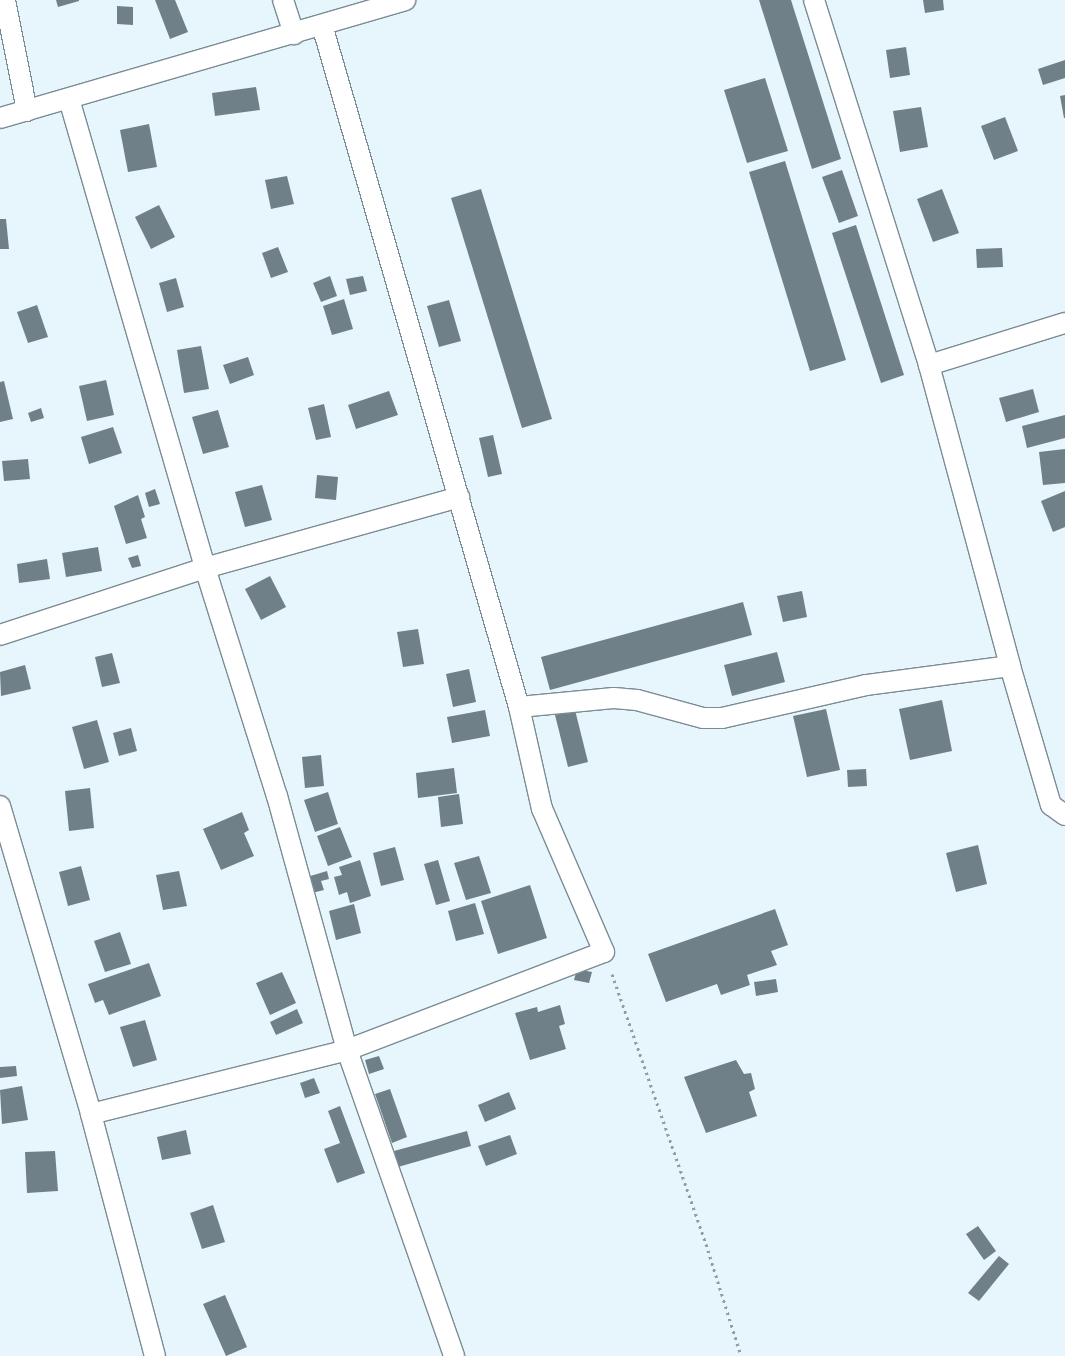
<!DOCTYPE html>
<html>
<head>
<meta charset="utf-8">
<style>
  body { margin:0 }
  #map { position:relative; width:1065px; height:1356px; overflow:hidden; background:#e7f6fd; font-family:"Source Sans 3",sans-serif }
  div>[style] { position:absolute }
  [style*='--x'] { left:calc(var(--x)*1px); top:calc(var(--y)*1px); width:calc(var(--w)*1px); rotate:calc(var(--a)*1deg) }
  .building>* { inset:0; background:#6f8088 }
  .path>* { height:3px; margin-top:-1.5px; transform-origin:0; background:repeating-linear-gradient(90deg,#919da2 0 2.5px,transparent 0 6.5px) }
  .roads { filter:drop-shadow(1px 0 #7b8c94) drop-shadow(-1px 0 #7b8c94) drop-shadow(0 1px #7b8c94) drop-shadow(0 -1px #7b8c94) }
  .street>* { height:20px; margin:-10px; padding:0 10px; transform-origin:10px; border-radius:10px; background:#fff }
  span { translate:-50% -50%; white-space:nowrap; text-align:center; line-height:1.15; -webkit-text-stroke:4px #e7f6fd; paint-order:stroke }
</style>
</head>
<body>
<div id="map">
  <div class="building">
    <i style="clip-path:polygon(56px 0,79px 0,79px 1px,58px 7px)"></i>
    <i style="clip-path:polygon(155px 0,175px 0,188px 32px,170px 39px)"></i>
    <i style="clip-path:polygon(759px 0,791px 0,841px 159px,812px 169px)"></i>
    <i style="clip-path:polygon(923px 0,943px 0,944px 10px,925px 13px)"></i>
    <i style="clip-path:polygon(117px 6px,133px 7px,133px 25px,117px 24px)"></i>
    <i style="clip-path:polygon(906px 47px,910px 75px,890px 78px,886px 50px)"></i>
    <i style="clip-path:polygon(1065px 60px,1065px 78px,1043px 85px,1038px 69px)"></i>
    <i style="clip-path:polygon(765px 78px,788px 151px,747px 163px,724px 90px)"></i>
    <i style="clip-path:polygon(256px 87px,260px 110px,215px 116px,212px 93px)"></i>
    <i style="clip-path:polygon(1065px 95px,1065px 118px,1064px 118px,1060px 96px)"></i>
    <i style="clip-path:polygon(921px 107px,928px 147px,900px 152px,893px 111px)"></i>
    <i style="clip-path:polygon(1005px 117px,1018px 151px,994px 160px,981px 126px)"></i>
    <i style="clip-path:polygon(149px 124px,157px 167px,128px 172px,120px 130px)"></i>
    <i style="clip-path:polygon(785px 161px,846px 360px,810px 371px,749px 172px)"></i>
    <i style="clip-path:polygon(842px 170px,858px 216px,839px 223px,822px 177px)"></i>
    <i style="clip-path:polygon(287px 176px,294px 204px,271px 209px,265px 180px)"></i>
    <i style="clip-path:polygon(481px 189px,552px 419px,522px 428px,451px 198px)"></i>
    <i style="clip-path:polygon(942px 189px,959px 233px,933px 242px,917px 199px)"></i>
    <i style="clip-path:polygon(159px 205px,175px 237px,151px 249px,135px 217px)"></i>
    <i style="clip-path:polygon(0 219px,6px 219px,9px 249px,0 249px)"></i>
    <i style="clip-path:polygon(856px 225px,904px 375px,881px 383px,832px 233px)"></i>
    <i style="clip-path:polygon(278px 247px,288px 272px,271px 278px,262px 253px)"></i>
    <i style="clip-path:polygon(1002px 248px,1003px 267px,977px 268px,976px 249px)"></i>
    <i style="clip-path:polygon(330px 276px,337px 296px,321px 302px,313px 283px)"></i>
    <i style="clip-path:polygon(363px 276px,367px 291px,350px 295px,346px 279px)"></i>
    <i style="clip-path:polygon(176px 278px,184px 307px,167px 312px,159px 283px)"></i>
    <i style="clip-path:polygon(344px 299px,353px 329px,332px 335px,323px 306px)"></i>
    <i style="clip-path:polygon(449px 300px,461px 341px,439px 347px,427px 306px)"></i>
    <i style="clip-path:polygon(37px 305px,48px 337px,28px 343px,17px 312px)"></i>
    <i style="clip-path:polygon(201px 346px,209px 389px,184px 393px,177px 350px)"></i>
    <i style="clip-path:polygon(248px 357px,254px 375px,230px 384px,223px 365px)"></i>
    <i style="clip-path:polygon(106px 380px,114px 415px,87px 421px,79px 386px)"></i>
    <i style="clip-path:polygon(4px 381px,13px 419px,0 422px,0 382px)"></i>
    <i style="clip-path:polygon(1033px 389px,1039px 412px,1006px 422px,999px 398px)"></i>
    <i style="clip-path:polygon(389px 391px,398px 415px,356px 429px,348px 405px)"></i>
    <i style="clip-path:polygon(324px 404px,331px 437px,316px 440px,308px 408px)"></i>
    <i style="clip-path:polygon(41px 408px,44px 418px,31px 422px,28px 413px)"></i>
    <i style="clip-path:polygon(218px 410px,229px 447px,203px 454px,192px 417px)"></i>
    <i style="clip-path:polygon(1065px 415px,1065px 438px,1027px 448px,1022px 426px)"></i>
    <i style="clip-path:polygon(113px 427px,122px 453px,89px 464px,81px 437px)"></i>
    <i style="clip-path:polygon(493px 435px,502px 474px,488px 477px,479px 438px)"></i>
    <i style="clip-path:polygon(1065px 449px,1065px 483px,1043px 485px,1039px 452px)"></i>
    <i style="clip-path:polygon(28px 459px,30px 479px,4px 481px,2px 461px)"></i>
    <i style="clip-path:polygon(317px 475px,338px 477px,336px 500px,315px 498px)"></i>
    <i style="clip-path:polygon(262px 485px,272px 520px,245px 527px,235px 492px)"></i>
    <i style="clip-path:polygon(155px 489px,160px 504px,149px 507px,145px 493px)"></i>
    <i style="clip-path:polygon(1065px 491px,1065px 527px,1053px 532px,1041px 501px)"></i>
    <i style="clip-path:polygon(138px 495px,145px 517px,141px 519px,147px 538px,126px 544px,114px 506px)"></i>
    <i style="clip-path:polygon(98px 547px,102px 571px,66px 577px,62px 553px)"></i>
    <i style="clip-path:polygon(138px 555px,141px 566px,132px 568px,128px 558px)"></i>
    <i style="clip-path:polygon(47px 559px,50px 579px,19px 583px,17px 564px)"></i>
    <i style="clip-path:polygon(270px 576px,286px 607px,261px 620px,245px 589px)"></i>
    <i style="clip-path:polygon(802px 591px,807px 617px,783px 622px,777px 596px)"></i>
    <i style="clip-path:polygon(743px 602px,752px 635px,550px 690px,541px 657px)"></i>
    <i style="clip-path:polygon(418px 629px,424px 664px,403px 667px,397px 632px)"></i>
    <i style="clip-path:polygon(777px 652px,785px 682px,732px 696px,724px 665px)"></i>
    <i style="clip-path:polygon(112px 653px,120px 683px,102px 687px,95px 657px)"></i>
    <i style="clip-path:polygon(25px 665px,31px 689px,1px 696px,0 672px)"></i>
    <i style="clip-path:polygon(469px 669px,476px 702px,453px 707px,446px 674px)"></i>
    <i style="clip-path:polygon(942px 700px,952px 751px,910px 760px,899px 709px)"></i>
    <i style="clip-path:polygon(826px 709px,840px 770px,807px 777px,793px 716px)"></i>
    <i style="clip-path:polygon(485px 710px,490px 736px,452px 743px,447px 717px)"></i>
    <i style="clip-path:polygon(575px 710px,588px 762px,568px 767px,555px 715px)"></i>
    <i style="clip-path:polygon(97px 720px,109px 762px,84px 769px,72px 727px)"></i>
    <i style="clip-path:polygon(131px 728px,137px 751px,119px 756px,113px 733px)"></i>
    <i style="clip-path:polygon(321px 755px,324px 786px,305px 788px,302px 757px)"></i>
    <i style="clip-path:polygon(454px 768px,457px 793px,418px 798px,416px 773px)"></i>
    <i style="clip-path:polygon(866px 769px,867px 786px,848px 787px,847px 770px)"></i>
    <i style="clip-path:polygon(90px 788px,94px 828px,69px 831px,65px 791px)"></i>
    <i style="clip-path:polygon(328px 792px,338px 824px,315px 832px,304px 800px)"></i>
    <i style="clip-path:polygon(459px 794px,463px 824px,441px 827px,438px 797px)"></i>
    <i style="clip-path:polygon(242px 812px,249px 830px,244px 833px,254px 856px,221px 870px,203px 829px)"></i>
    <i style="clip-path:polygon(340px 827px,352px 857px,328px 866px,317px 836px)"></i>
    <i style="clip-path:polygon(978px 845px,987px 884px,956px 892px,946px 853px)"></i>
    <i style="clip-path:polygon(395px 847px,404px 880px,381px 886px,373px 853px)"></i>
    <i style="clip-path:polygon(479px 856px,491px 893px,466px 900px,454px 863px)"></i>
    <i style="clip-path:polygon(360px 860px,371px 896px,350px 903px,347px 892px,339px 895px,334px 877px,342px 875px,339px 867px)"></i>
    <i style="clip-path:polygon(438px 860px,450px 901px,436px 905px,424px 864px)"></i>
    <i style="clip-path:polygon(81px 866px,90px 900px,68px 906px,59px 872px)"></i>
    <i style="clip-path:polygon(179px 871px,187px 906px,163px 910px,156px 875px)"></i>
    <i style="clip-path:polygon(327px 871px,329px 879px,321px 881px,324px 890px,312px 893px,307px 877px)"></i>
    <i style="clip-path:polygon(530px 885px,547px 938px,498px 954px,481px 901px)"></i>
    <i style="clip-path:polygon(475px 903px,484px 934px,456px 941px,448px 911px)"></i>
    <i style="clip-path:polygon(354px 904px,361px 933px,336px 940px,329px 911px)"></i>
    <i style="clip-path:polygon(775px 909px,788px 945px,771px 951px,777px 965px,747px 975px,750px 985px,721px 995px,717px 984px,666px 1002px,648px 954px)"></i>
    <i style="clip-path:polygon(120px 932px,131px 964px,105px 972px,94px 941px)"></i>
    <i style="clip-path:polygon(149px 963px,161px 996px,109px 1015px,103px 1000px,95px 1003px,88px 984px)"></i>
    <i style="clip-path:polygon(577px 969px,592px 972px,589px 983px,574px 980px)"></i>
    <i style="clip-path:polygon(282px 972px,296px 1003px,270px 1015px,256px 983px)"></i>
    <i style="clip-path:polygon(776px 979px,778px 992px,756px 996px,754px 982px)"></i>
    <i style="clip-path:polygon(560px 1005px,565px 1024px,559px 1026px,566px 1049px,530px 1060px,515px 1013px,537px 1007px,538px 1012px)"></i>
    <i style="clip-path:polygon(297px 1009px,303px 1023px,276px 1035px,270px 1022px)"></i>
    <i style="clip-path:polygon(145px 1020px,157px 1060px,133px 1067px,120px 1027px)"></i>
    <i style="clip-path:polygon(379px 1056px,384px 1069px,369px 1074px,365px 1060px)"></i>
    <i style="clip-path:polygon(736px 1060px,744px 1074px,751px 1073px,755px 1089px,749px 1092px,757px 1116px,706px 1133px,684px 1077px)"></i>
    <i style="clip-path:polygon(16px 1066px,17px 1076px,0 1078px,0 1067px)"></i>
    <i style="clip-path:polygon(314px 1078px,320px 1093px,305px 1098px,300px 1083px)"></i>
    <i style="clip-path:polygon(22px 1086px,28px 1120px,2px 1124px,0 1090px)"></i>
    <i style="clip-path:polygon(390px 1089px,407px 1137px,392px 1143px,375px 1094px)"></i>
    <i style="clip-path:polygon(509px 1092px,516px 1109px,485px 1122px,478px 1105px)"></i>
    <i style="clip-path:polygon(340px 1106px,365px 1173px,337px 1183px,324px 1149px,340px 1143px,328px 1111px)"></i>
    <i style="clip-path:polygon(186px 1130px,191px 1154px,162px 1160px,157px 1137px)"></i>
    <i style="clip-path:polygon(467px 1131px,471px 1146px,398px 1167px,394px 1151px)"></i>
    <i style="clip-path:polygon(510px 1135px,517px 1154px,486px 1166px,478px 1146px)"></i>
    <i style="clip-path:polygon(55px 1151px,58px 1191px,27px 1193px,25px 1152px)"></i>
    <i style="clip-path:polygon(213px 1205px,225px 1242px,202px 1249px,190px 1213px)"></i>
    <i style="clip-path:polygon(978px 1226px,996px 1251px,984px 1260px,966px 1234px)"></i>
    <i style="clip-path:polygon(999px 1256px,1009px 1264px,979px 1301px,968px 1293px)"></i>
    <i style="clip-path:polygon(225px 1295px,247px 1347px,226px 1356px,203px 1304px)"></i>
  </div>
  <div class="path">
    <i style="--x:612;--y:974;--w:286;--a:70.8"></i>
    <i style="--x:706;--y:1244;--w:117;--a:72.6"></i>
  </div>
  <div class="roads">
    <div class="street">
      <i style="--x:5;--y:0;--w:113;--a:78.8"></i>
      <i style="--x:283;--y:0;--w:36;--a:72"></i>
      <i style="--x:814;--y:0;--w:383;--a:72.5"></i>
      <i style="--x:929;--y:365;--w:312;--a:74.9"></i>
      <i style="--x:1010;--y:666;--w:145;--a:73.6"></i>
      <i style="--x:1051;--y:805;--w:17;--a:36"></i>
      <i style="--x:69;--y:99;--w:488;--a:73.8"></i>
      <i style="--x:205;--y:568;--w:239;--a:72.5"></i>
      <i style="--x:277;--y:796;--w:263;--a:74.6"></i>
      <i style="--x:347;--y:1050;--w:324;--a:70.7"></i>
      <i style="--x:0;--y:118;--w:422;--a:-16.2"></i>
      <i style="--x:929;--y:365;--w:142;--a:-17.2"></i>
      <i style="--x:0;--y:635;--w:216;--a:-18.1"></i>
      <i style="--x:205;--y:568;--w:264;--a:-15.6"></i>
      <i style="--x:519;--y:707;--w:95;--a:-5.4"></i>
      <i style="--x:614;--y:698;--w:23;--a:5"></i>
      <i style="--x:637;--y:700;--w:68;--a:15.3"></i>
      <i style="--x:703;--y:718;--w:19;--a:0"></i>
      <i style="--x:722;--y:718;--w:148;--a:-12.9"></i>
      <i style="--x:866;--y:685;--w:145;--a:-7.5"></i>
      <i style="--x:0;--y:806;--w:321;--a:73.5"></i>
      <i style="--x:91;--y:1114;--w:250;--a:75.2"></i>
      <i style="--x:91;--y:1114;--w:264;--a:-14"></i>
      <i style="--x:347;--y:1050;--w:275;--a:-20.9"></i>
      <i style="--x:604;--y:952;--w:156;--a:-113.4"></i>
      <i style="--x:542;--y:809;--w:105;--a:-102.7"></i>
      <i style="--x:519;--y:707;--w:710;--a:-106.11"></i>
    </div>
  </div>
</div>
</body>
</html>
